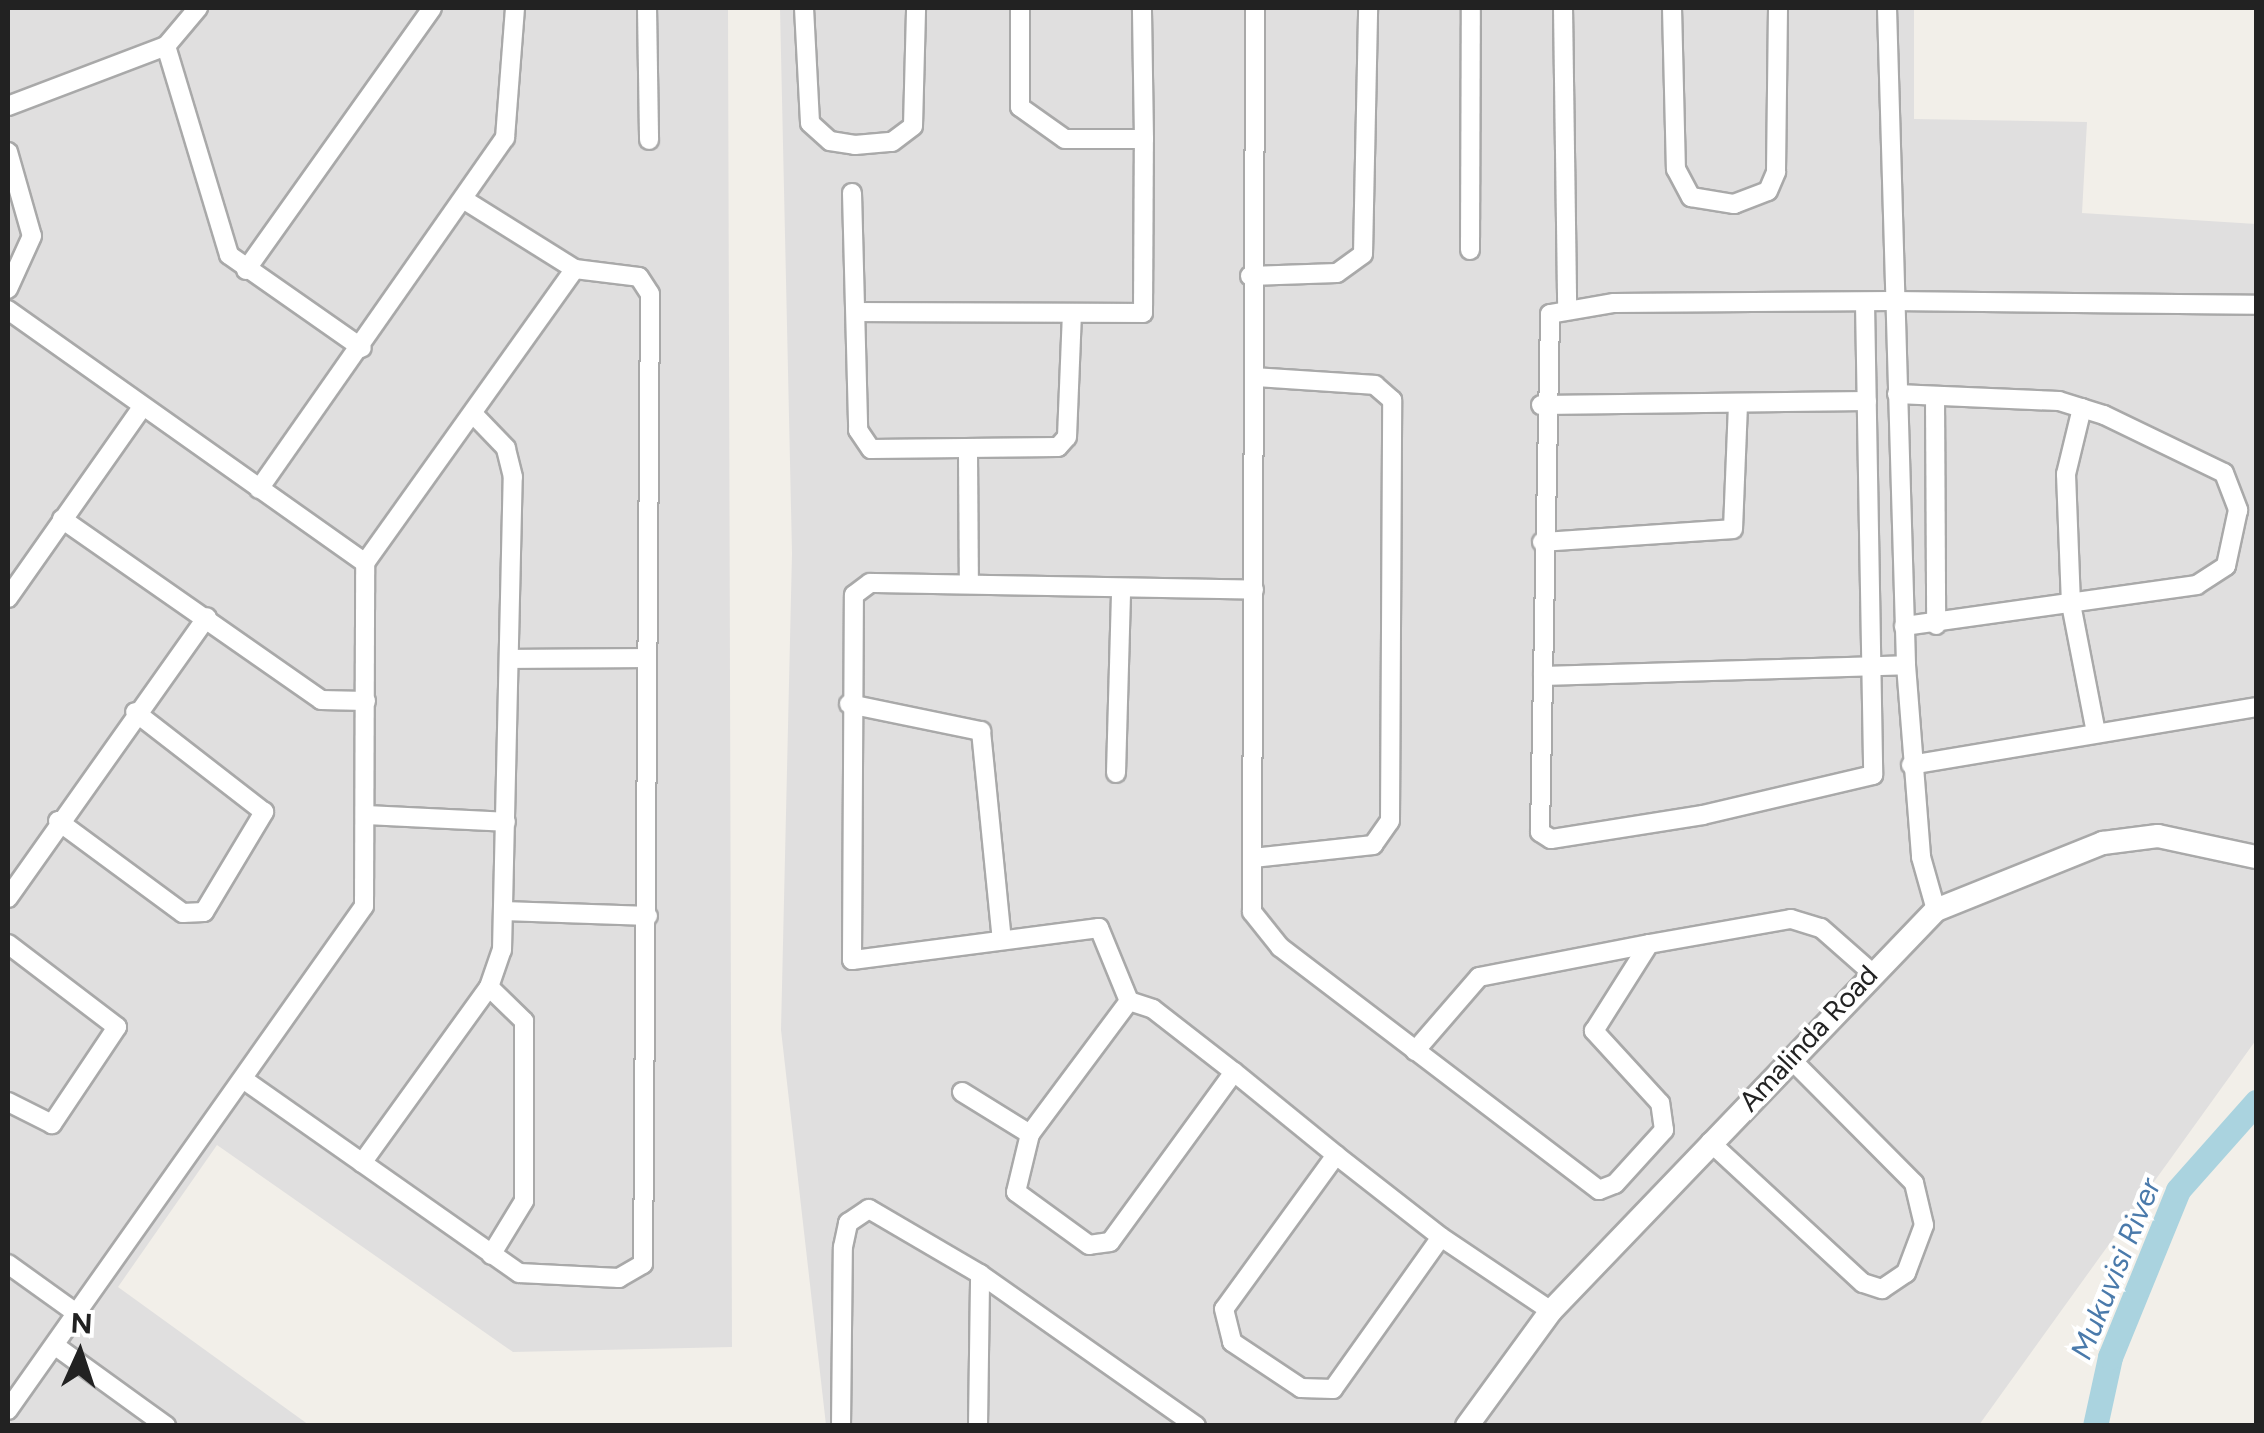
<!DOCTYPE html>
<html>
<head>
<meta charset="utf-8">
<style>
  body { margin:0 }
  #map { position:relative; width:2264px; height:1433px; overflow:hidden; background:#f2efe9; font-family:Figtree,sans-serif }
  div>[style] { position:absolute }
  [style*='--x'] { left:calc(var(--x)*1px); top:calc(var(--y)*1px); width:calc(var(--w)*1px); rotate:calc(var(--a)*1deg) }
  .residential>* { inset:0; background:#e0dfdf }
  .river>* { height:25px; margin:-12.5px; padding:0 12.5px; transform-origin:12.5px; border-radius:12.5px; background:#aad3df }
  .roads { filter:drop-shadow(2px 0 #a9a9a9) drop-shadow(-2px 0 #a9a9a9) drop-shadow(0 2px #a9a9a9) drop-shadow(0 -2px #a9a9a9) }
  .minor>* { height:18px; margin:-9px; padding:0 9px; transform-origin:9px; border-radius:9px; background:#fff }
  .tertiary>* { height:22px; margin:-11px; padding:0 11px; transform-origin:11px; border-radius:11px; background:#fff }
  span { translate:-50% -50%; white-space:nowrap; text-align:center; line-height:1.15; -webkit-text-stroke:8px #fff; paint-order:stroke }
  .street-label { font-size:28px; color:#222 }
  .water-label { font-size:30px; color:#4a7aab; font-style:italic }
  .frame { position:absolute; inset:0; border:10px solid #222; pointer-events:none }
  .north { position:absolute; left:30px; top:1303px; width:100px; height:100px; -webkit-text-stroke:8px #fff; paint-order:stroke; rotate:3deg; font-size:28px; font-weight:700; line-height:40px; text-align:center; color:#222 }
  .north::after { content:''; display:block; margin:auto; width:35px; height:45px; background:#222; clip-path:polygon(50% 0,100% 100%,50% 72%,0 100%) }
</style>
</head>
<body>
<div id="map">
  <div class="residential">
    <i style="clip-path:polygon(8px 8px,728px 8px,732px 1347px,513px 1352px,217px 1145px,118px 1287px,309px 1425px,8px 1426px)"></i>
    <i style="clip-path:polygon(780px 8px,1914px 8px,1914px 119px,2087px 122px,2082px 213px,2256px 224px,2256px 1040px,1979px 1425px,826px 1425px,781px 1030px,792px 553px)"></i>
  </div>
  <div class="river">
    <i style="--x:2095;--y:1426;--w:71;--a:-77.7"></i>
    <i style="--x:2110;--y:1357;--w:180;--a:-67.8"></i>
    <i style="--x:2178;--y:1190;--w:118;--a:-48.4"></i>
  </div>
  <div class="roads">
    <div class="minor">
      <i style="--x:647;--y:8;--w:132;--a:89.1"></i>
      <i style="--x:804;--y:8;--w:115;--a:87"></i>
      <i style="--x:810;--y:123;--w:27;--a:42"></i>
      <i style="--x:830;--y:141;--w:25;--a:9"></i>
      <i style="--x:855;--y:145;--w:37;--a:-5"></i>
      <i style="--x:892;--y:142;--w:26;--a:-37"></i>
      <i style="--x:913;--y:126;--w:118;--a:-88.5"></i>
      <i style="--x:1020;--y:8;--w:99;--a:90"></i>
      <i style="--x:1020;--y:107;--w:55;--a:35.4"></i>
      <i style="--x:1065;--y:139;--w:79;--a:0"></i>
      <i style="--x:1144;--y:139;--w:131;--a:-90.9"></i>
      <i style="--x:1255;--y:8;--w:904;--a:90.19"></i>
      <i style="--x:1252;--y:912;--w:45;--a:51.3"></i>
      <i style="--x:1280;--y:947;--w:401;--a:37.3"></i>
      <i style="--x:1599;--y:1190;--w:17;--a:-21"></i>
      <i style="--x:1615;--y:1184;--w:73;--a:-47.8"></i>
      <i style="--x:1664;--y:1130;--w:27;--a:-98"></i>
      <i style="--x:1660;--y:1103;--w:98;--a:-132.5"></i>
      <i style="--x:1594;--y:1031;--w:103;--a:-57.7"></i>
      <i style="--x:1563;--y:8;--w:297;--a:89.2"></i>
      <i style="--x:1672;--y:8;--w:161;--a:88.6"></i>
      <i style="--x:1676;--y:169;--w:32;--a:62"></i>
      <i style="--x:1691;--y:197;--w:44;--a:9.2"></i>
      <i style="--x:1734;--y:204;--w:36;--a:-21"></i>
      <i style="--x:1768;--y:191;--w:21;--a:-67"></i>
      <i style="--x:1776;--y:172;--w:164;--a:-89.3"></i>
      <i style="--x:1887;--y:8;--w:657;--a:88.34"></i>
      <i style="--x:1906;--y:665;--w:193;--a:85.5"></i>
      <i style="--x:1921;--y:857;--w:55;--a:74.2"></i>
      <i style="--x:166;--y:46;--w:218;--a:73.2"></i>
      <i style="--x:229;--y:255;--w:162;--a:35"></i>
      <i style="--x:8;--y:106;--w:169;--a:-20.8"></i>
      <i style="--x:166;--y:46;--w:50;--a:-49.9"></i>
      <i style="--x:8;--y:152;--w:87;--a:74.1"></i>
      <i style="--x:32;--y:236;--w:58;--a:114.4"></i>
      <i style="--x:852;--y:193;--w:237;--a:88.5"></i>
      <i style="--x:858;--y:430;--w:23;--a:56"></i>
      <i style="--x:871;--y:449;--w:187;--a:-0.6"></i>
      <i style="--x:1058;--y:447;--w:13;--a:-48"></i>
      <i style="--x:1067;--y:437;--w:122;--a:-87.7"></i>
      <i style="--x:466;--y:201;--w:128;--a:32"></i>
      <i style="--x:1470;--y:250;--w:242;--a:-89.8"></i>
      <i style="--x:246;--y:270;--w:321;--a:-54.6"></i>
      <i style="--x:1250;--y:276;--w:87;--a:-2"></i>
      <i style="--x:1337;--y:273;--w:32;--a:-36"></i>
      <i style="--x:1363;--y:254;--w:246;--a:-88.8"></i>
      <i style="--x:1865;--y:303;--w:472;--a:89"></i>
      <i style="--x:1873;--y:775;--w:175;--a:166.8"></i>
      <i style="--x:1703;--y:815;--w:154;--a:171"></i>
      <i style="--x:1551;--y:839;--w:13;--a:-148"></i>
      <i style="--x:1540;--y:832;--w:518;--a:-88.89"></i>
      <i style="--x:1550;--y:314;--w:65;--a:-9.8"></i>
      <i style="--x:1614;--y:303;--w:278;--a:-0.4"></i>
      <i style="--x:1892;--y:301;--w:364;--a:0.6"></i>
      <i style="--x:8;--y:310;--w:438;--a:35.3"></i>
      <i style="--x:856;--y:312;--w:287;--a:0.2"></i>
      <i style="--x:1143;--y:313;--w:174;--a:-89.7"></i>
      <i style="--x:1897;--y:394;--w:162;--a:2.5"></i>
      <i style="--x:2059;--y:401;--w:47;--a:17.3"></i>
      <i style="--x:2104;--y:415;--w:133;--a:25.8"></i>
      <i style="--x:2224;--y:473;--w:40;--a:69"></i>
      <i style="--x:2238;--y:510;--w:57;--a:102.1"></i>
      <i style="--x:2226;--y:566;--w:35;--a:147"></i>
      <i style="--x:2197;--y:585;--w:296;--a:172"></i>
      <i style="--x:1935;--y:397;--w:228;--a:89.7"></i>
      <i style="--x:1541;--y:405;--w:326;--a:-0.7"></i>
      <i style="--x:2082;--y:408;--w:68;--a:103.6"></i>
      <i style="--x:2066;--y:474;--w:130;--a:87.8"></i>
      <i style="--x:2071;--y:604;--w:131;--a:79"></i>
      <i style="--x:968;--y:453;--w:129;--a:89.6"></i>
      <i style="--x:259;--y:489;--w:429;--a:-55"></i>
      <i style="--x:505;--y:138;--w:130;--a:-85.6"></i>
      <i style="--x:62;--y:519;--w:316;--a:34.9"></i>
      <i style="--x:321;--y:700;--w:45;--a:1.3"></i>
      <i style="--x:1542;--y:542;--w:191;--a:-3.9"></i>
      <i style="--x:1733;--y:529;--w:122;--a:-87.7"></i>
      <i style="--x:8;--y:598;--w:231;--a:-54.9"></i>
      <i style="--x:509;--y:659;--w:135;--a:-0.4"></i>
      <i style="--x:1543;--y:676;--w:363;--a:-1.7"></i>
      <i style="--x:849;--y:704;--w:135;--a:11.6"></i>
      <i style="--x:981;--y:731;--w:210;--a:84.3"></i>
      <i style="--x:1911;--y:765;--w:350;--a:-9.5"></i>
      <i style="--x:1116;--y:773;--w:184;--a:-88.4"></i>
      <i style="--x:365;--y:815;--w:141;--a:2.8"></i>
      <i style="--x:58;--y:821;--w:155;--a:36.4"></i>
      <i style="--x:183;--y:913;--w:21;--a:-3"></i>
      <i style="--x:204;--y:912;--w:117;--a:-59"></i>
      <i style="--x:264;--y:812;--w:163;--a:-142.2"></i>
      <i style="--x:1253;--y:858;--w:121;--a:-6.2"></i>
      <i style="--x:1373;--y:845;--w:29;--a:-55"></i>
      <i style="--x:1390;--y:821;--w:421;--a:-89.7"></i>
      <i style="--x:1392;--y:400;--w:23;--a:-139"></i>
      <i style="--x:1375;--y:385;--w:121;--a:-176.2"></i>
      <i style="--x:8;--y:898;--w:344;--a:-54.7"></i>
      <i style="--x:505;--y:911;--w:143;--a:2"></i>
      <i style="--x:8;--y:944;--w:137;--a:37.3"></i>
      <i style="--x:117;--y:1027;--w:117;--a:123.8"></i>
      <i style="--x:52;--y:1124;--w:49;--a:-153.4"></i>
      <i style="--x:489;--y:987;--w:49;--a:44.2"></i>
      <i style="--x:524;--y:1021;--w:180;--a:90"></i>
      <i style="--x:524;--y:1201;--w:63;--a:121.4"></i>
      <i style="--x:1129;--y:1001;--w:79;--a:-112.3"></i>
      <i style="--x:1099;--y:928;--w:249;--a:172.6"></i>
      <i style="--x:852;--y:960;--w:365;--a:-89.7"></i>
      <i style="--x:854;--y:595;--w:20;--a:-37"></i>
      <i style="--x:870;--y:583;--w:384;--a:1"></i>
      <i style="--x:1415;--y:1051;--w:98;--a:-49.1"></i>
      <i style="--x:1479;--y:977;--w:173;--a:-11"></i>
      <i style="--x:1649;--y:944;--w:144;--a:-10"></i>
      <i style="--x:1791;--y:919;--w:31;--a:17"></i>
      <i style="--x:1821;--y:928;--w:65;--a:41.3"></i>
      <i style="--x:1234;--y:1072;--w:210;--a:126.1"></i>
      <i style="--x:1110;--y:1242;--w:21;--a:172"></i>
      <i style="--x:1089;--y:1245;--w:90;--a:-144"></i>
      <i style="--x:1016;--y:1192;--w:60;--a:-76.4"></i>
      <i style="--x:1030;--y:1134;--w:166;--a:-53.3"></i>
      <i style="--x:1129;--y:1001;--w:25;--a:18"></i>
      <i style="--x:1153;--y:1009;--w:103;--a:37.9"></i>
      <i style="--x:1234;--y:1072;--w:132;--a:39.1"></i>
      <i style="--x:1336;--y:1155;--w:133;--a:38"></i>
      <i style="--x:1441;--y:1237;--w:133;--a:33.9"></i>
      <i style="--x:962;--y:1092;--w:80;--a:31.7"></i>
      <i style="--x:1710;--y:1142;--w:208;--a:42.7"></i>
      <i style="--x:1863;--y:1283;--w:20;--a:18"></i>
      <i style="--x:1882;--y:1289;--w:29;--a:-34"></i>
      <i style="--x:1906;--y:1273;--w:51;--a:-69.4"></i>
      <i style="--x:1924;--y:1225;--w:43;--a:-103.4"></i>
      <i style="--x:1914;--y:1183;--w:175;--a:-134.8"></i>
      <i style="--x:1336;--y:1155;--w:190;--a:126"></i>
      <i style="--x:1224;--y:1309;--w:34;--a:76"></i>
      <i style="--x:1232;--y:1342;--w:83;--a:33.7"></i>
      <i style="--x:1301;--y:1388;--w:32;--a:2"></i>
      <i style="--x:1333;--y:1389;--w:186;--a:-54.6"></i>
      <i style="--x:362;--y:1163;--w:217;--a:-54.2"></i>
      <i style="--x:489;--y:987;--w:39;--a:-71"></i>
      <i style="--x:502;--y:950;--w:473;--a:-88.7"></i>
      <i style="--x:513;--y:477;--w:30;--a:-104"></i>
      <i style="--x:506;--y:448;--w:42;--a:-134"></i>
      <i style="--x:8;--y:1264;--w:87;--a:35.7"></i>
      <i style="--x:57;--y:1347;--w:135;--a:35.9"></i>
      <i style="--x:8;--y:1410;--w:617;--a:-54.76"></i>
      <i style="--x:364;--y:906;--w:343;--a:-89.8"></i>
      <i style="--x:365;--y:563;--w:361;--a:-54.5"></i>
      <i style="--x:575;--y:269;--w:64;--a:7.1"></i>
      <i style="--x:639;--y:277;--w:20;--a:57"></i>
      <i style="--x:650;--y:294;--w:970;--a:90.41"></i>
      <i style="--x:643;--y:1264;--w:28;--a:150"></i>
      <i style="--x:619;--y:1278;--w:100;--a:-177.1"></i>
      <i style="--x:519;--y:1273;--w:336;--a:-144.9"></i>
      <i style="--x:841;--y:1426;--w:179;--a:-89.4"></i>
      <i style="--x:843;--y:1247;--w:25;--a:-78"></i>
      <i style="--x:848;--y:1223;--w:25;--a:-34"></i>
      <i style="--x:869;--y:1209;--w:129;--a:30.4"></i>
      <i style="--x:980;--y:1274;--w:264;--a:35.1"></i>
      <i style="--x:978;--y:1426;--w:152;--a:-89.2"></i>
    </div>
    <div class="tertiary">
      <i style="--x:1467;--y:1426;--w:142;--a:-53.9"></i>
      <i style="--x:1551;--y:1311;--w:556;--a:-46.17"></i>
      <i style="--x:1936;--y:910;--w:180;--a:-21.9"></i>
      <i style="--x:2103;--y:843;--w:55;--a:-7.3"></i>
      <i style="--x:2158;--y:836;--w:100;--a:12.1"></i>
    </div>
  </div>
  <div class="street-label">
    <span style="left:1808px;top:1038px;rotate:-47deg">Amalinda Road</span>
  </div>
  <div class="water-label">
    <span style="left:2116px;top:1269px;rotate:-68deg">Mukuvisi River</span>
  </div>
  <div class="frame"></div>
  <div class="north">N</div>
</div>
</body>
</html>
